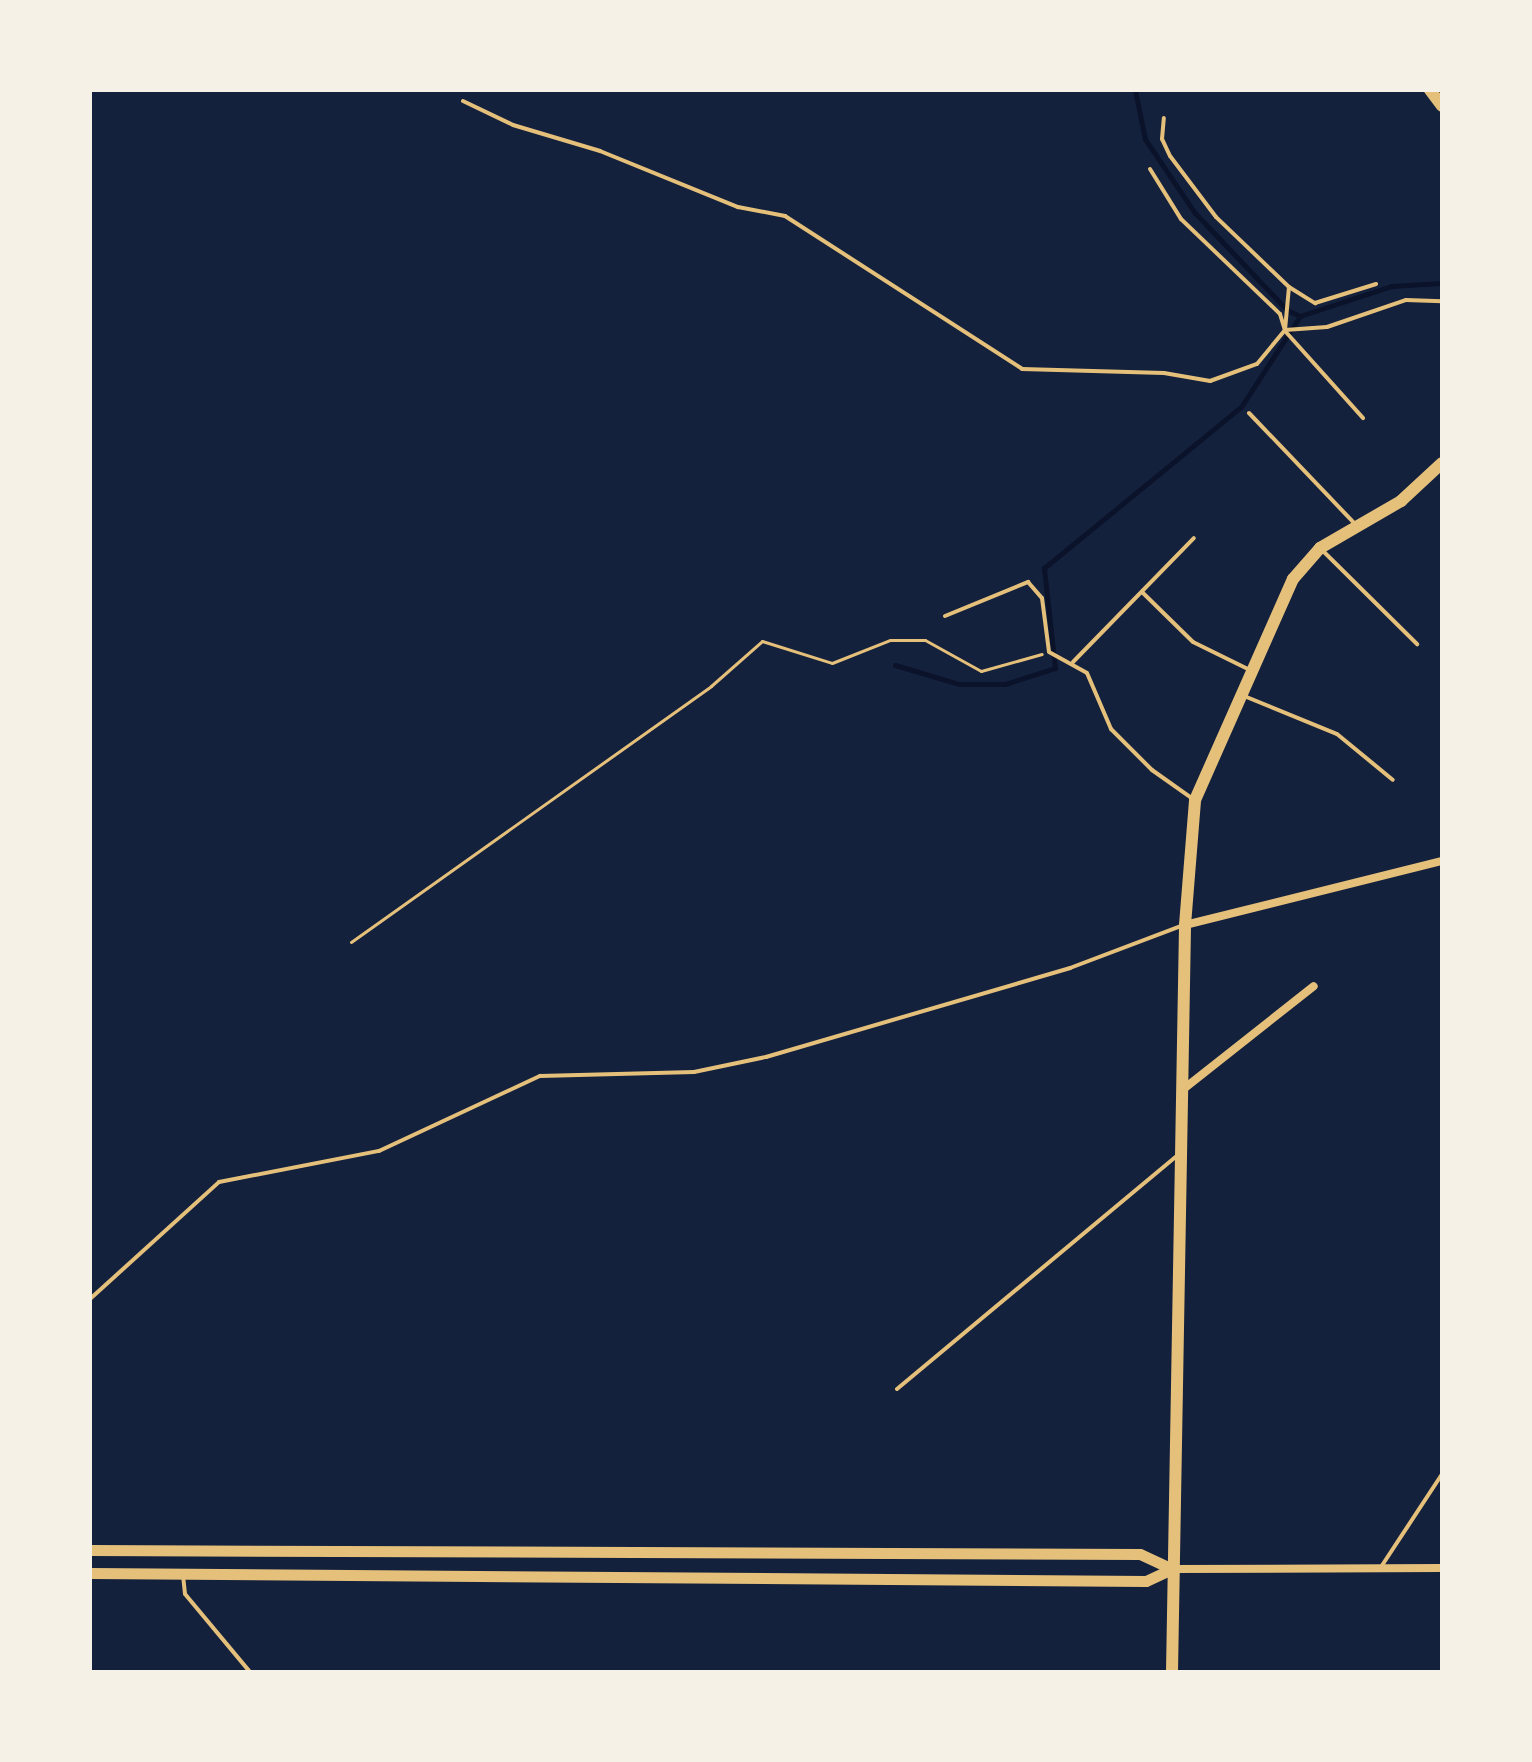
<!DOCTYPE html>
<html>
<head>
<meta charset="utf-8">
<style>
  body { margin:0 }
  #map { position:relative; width:1532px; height:1762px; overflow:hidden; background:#14213d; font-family:"Asap Condensed",sans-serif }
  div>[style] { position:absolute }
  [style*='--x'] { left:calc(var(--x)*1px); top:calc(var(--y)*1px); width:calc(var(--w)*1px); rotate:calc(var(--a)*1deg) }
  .stream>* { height:5px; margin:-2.5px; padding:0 2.5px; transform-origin:2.5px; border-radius:2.5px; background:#0b132b }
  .path>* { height:3px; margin:-1.5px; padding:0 1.5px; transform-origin:1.5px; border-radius:1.5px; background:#e5c07b }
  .service>* { height:4px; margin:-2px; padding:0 2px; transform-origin:2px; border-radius:2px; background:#e5c07b }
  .minor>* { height:8px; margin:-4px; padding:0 4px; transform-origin:4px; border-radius:4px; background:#e5c07b }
  .tertiary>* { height:11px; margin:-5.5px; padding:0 5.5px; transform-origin:5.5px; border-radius:5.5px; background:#e5c07b }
  .secondary>* { height:12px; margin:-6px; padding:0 6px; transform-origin:6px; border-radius:6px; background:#e5c07b }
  span { translate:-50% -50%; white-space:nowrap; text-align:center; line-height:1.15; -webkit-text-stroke:8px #f6f1e7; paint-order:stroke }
  .frame { position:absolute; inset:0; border:92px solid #f6f1e7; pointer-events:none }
</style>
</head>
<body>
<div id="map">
  <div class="stream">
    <i style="--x:1135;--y:90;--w:50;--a:78.5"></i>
    <i style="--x:1145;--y:139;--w:89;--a:56"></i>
    <i style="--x:1195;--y:213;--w:134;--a:46.5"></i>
    <i style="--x:1287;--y:310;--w:14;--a:25"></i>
    <i style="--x:1300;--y:316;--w:96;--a:-18.2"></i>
    <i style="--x:1391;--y:286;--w:51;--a:-3.4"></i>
    <i style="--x:895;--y:665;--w:67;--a:16.5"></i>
    <i style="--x:959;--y:684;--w:46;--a:0"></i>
    <i style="--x:1005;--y:684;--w:52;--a:-17.7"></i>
    <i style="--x:1055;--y:668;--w:101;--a:-96.3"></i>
    <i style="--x:1044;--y:568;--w:254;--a:-39.3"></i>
    <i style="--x:1241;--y:407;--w:108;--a:-57"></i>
  </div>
  <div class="path">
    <i style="--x:351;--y:942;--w:442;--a:-35.4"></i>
    <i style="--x:711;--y:686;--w:68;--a:-41.4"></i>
    <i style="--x:762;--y:641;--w:73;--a:17.4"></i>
    <i style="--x:832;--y:663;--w:62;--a:-21.6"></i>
    <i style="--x:890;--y:640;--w:35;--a:0"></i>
    <i style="--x:925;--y:640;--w:64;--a:29"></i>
    <i style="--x:981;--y:671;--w:63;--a:-15.6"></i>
  </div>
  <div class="service">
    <i style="--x:463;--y:101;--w:55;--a:25.6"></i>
    <i style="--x:513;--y:125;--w:91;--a:16.6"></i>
    <i style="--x:600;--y:151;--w:149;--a:22.1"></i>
    <i style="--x:738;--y:207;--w:48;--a:10.8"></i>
    <i style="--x:785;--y:216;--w:282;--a:32.8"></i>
    <i style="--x:1022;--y:369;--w:142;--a:1.6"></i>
    <i style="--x:1164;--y:373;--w:47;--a:9.9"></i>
    <i style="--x:1210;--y:381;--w:50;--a:-19.9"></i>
    <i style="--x:1257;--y:364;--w:44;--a:-50.5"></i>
    <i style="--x:1285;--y:330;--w:43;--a:-84.7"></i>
    <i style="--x:1289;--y:287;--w:101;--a:-136.2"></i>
    <i style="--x:1216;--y:217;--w:76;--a:-127"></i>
    <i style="--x:1170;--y:156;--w:19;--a:-115"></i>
    <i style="--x:1162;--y:139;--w:21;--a:-85"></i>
    <i style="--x:1150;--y:169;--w:59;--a:58.2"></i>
    <i style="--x:1181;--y:219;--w:137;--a:43.8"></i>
    <i style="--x:1280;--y:314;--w:17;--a:73"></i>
    <i style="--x:1285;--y:330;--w:42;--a:-4.1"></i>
    <i style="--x:1327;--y:327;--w:83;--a:-18.9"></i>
    <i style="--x:1406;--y:300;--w:36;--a:2"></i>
    <i style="--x:1289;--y:287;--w:31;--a:32"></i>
    <i style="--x:1315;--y:303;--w:64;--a:-17.3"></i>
    <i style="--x:1285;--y:331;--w:117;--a:48.1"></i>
    <i style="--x:1249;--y:413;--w:153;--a:46.3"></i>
    <i style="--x:1322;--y:550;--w:134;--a:44.7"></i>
    <i style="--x:1143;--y:593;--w:70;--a:44.4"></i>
    <i style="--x:1193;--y:642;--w:64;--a:26.2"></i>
    <i style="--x:945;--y:616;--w:90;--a:-22.3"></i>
    <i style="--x:1028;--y:582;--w:21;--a:49"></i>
    <i style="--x:1042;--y:598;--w:54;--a:82.6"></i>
    <i style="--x:1049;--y:652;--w:43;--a:28.9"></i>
    <i style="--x:1087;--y:673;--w:61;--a:66.8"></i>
    <i style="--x:1111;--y:729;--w:58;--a:45"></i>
    <i style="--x:1152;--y:770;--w:50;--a:35.3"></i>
    <i style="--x:1073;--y:662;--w:173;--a:-45.7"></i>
    <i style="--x:1244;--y:696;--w:100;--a:22.2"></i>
    <i style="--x:1337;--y:734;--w:72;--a:39.4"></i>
    <i style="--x:90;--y:1299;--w:174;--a:-42.2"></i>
    <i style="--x:219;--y:1182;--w:163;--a:-11"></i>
    <i style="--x:379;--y:1151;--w:178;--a:-25"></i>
    <i style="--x:540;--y:1076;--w:154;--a:-1.5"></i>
    <i style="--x:694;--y:1072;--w:74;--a:-11.8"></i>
    <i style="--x:766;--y:1057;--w:317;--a:-16.3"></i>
    <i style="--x:1070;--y:968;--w:119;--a:-20.7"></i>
    <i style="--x:897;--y:1389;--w:366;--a:-39.8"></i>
    <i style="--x:1381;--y:1567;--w:111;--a:-56.7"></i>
    <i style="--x:183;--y:1575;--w:19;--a:84"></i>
    <i style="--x:185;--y:1594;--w:102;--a:50.2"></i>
  </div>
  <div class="minor">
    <i style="--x:1185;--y:925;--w:265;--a:-14"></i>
    <i style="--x:1181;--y:1091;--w:169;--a:-38.3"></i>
    <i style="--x:1172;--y:1569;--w:270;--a:-0.2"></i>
  </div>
  <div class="tertiary">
    <i style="--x:90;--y:1550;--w:1050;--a:0.22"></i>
    <i style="--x:1140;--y:1554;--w:35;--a:25"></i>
    <i style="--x:90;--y:1573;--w:1056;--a:0.43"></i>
    <i style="--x:1146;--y:1581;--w:29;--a:-25"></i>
  </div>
  <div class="secondary">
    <i style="--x:1430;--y:90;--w:20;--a:53"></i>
    <i style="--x:1172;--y:1672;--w:747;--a:-89"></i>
    <i style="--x:1185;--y:925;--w:125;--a:-85.4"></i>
    <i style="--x:1195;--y:800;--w:242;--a:-66.1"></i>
    <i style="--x:1293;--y:579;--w:41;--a:-48.9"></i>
    <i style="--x:1320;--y:548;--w:94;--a:-30.1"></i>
    <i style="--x:1401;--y:501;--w:56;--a:-42.8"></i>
  </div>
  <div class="frame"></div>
</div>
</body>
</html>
